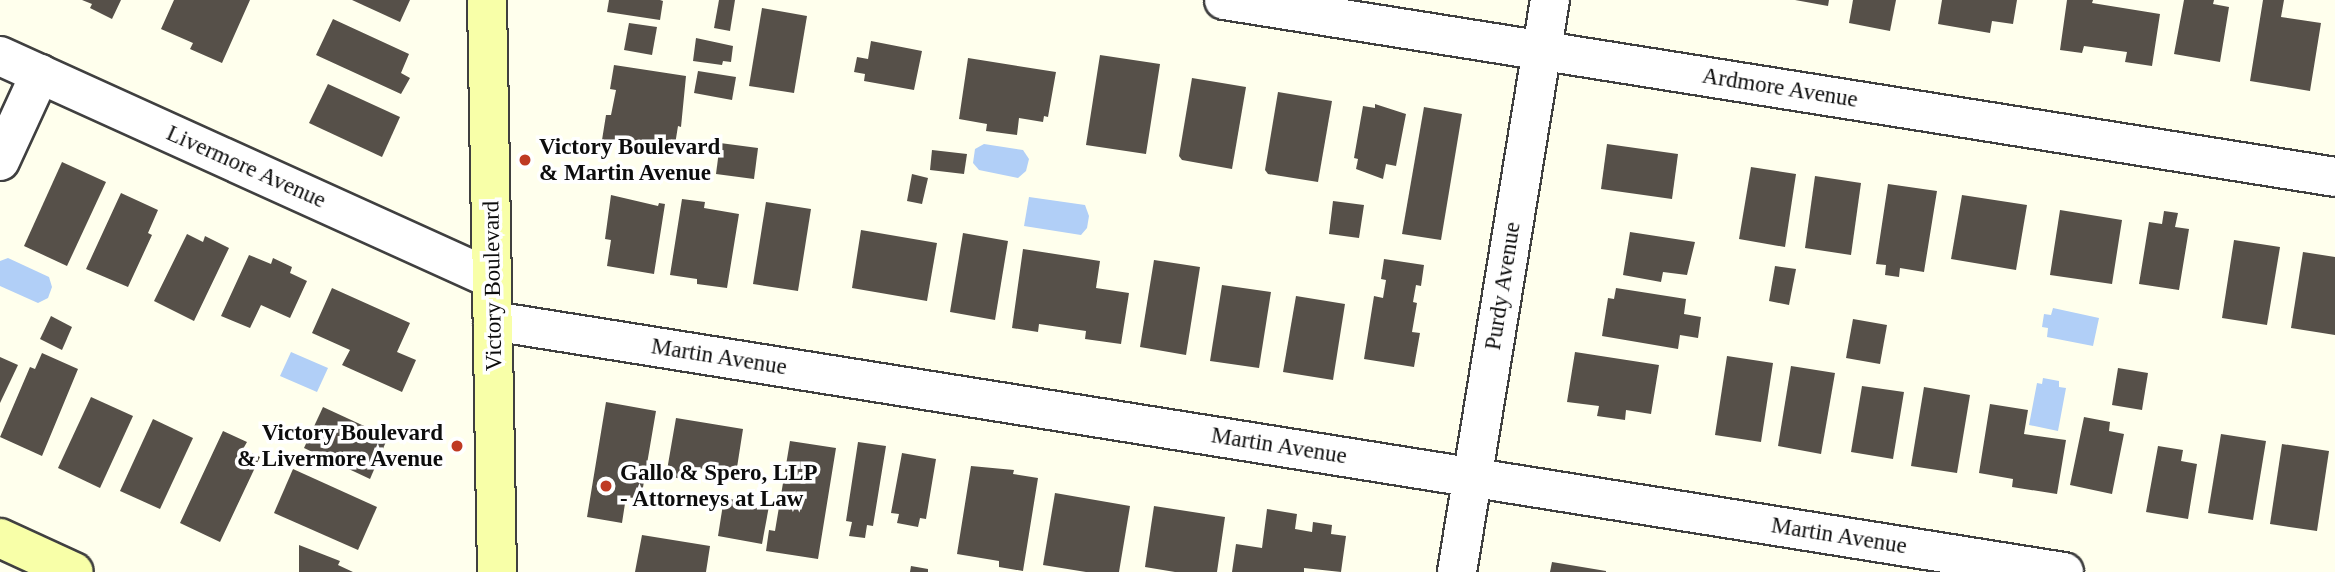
<!DOCTYPE html>
<html>
<head>
<meta charset="utf-8">
<style>
  body { margin:0 }
  #map { position:relative; width:2335px; height:572px; overflow:hidden; background:#ffffed; font-family:"Times New Roman",serif }
  div>[style] { position:absolute }
  [style*='--x'] { left:calc(var(--x)*1px); top:calc(var(--y)*1px); width:calc(var(--w)*1px); rotate:calc(var(--a)*1deg) }
  .water>* { inset:0; background:#b1cff7 }
  .building>* { inset:0; background:#565049 }
  .roads { filter:drop-shadow(2px 0 #404040) drop-shadow(-2px 0 #404040) drop-shadow(0 2px #404040) drop-shadow(0 -2px #404040) }
  .street>* { height:38px; margin:-19px; padding:0 19px; transform-origin:19px; border-radius:19px; background:#fff }
  .secondary>* { height:38px; margin:-19px; padding:0 19px; transform-origin:19px; border-radius:19px; background:#f8ffa8 }
  .dots>* { width:19px; height:19px; translate:-50% -50%; box-sizing:border-box; border:4px solid #fff; border-radius:50% }
  span { translate:-50% -50%; white-space:nowrap; text-align:center; line-height:1.15; -webkit-text-stroke:7px #fff; paint-order:stroke }
  .street-label { font-size:23px; color:#0d0d0d }
  .poi-label { font-size:23px; color:#0d0d0d; font-weight:700 }
  .left { translate:0 -50%; text-align:left }
  .right { translate:-100% -50%; text-align:right }
</style>
</head>
<body>
<div id="map">
  <div class="water">
    <i style="clip-path:polygon(984px 144px,1023px 150px,1029px 159px,1026px 171px,1018px 178px,979px 170px,973px 163px,975px 149px)"></i>
    <i style="clip-path:polygon(1029px 197px,1085px 205px,1089px 216px,1087px 228px,1081px 235px,1024px 226px)"></i>
    <i style="clip-path:polygon(8px 258px,49px 277px,52px 287px,48px 298px,38px 303px,0 286px,0 261px)"></i>
    <i style="clip-path:polygon(2053px 308px,2099px 318px,2093px 346px,2047px 337px,2048px 328px,2042px 327px,2044px 314px,2051px 315px)"></i>
    <i style="clip-path:polygon(291px 352px,328px 368px,317px 392px,280px 376px)"></i>
    <i style="clip-path:polygon(2043px 378px,2059px 381px,2059px 387px,2066px 388px,2058px 431px,2029px 425px,2037px 383px,2042px 384px)"></i>
  </div>
  <div class="building">
    <i style="clip-path:polygon(82px 0,121px 0,112px 19px,90px 8px,92px 4px)"></i>
    <i style="clip-path:polygon(174px 0,250px 0,222px 63px,190px 49px,193px 43px,161px 29px)"></i>
    <i style="clip-path:polygon(352px 0,410px 0,400px 22px)"></i>
    <i style="clip-path:polygon(609px 0,660px 0,663px 1px,660px 20px,607px 12px)"></i>
    <i style="clip-path:polygon(719px 0,735px 0,730px 31px,714px 28px)"></i>
    <i style="clip-path:polygon(1795px 0,1829px 0,1828px 6px)"></i>
    <i style="clip-path:polygon(1853px 0,1896px 0,1890px 31px,1849px 23px)"></i>
    <i style="clip-path:polygon(1942px 0,2017px 0,2013px 24px,1992px 21px,1990px 33px,1938px 24px)"></i>
    <i style="clip-path:polygon(2067px 0,2093px 0,2092px 3px,2160px 14px,2152px 66px,2125px 62px,2127px 52px,2084px 46px,2082px 53px,2060px 50px)"></i>
    <i style="clip-path:polygon(2184px 0,2214px 0,2213px 4px,2229px 7px,2220px 62px,2174px 54px)"></i>
    <i style="clip-path:polygon(2263px 0,2284px 0,2281px 17px,2321px 23px,2310px 91px,2250px 81px)"></i>
    <i style="clip-path:polygon(762px 8px,807px 16px,794px 93px,749px 86px)"></i>
    <i style="clip-path:polygon(333px 19px,409px 54px,401px 73px,410px 78px,401px 94px,316px 55px)"></i>
    <i style="clip-path:polygon(629px 23px,657px 27px,652px 55px,624px 50px)"></i>
    <i style="clip-path:polygon(696px 38px,733px 46px,731px 62px,723px 61px,722px 65px,693px 61px)"></i>
    <i style="clip-path:polygon(871px 41px,922px 51px,914px 90px,864px 81px,865px 74px,854px 72px,857px 57px,868px 59px)"></i>
    <i style="clip-path:polygon(1100px 55px,1160px 64px,1146px 154px,1086px 145px)"></i>
    <i style="clip-path:polygon(968px 58px,1056px 72px,1048px 117px,1044px 116px,1043px 122px,1019px 118px,1017px 135px,986px 131px,987px 124px,959px 119px)"></i>
    <i style="clip-path:polygon(614px 65px,686px 76px,681px 127px,678px 126px,674px 151px,602px 140px,606px 115px,611px 115px,616px 90px,610px 89px)"></i>
    <i style="clip-path:polygon(698px 71px,736px 77px,732px 100px,694px 93px)"></i>
    <i style="clip-path:polygon(1192px 78px,1246px 87px,1232px 169px,1182px 160px,1179px 156px)"></i>
    <i style="clip-path:polygon(328px 84px,400px 117px,382px 157px,309px 123px)"></i>
    <i style="clip-path:polygon(1278px 92px,1332px 101px,1318px 182px,1268px 174px,1265px 170px)"></i>
    <i style="clip-path:polygon(1375px 104px,1406px 114px,1396px 166px,1386px 164px,1383px 179px,1356px 169px,1358px 159px,1354px 158px,1363px 106px,1375px 108px)"></i>
    <i style="clip-path:polygon(1424px 107px,1462px 114px,1441px 240px,1402px 234px)"></i>
    <i style="clip-path:polygon(720px 143px,758px 148px,754px 179px,716px 174px)"></i>
    <i style="clip-path:polygon(1607px 144px,1678px 154px,1672px 199px,1601px 189px)"></i>
    <i style="clip-path:polygon(932px 150px,967px 154px,964px 174px,930px 170px)"></i>
    <i style="clip-path:polygon(62px 162px,106px 182px,67px 266px,24px 246px)"></i>
    <i style="clip-path:polygon(1751px 167px,1796px 174px,1785px 247px,1739px 239px)"></i>
    <i style="clip-path:polygon(912px 174px,928px 178px,922px 204px,907px 201px)"></i>
    <i style="clip-path:polygon(1815px 176px,1861px 183px,1851px 255px,1805px 248px)"></i>
    <i style="clip-path:polygon(1888px 184px,1937px 191px,1924px 272px,1900px 268px,1899px 277px,1885px 275px,1886px 265px,1876px 264px)"></i>
    <i style="clip-path:polygon(121px 193px,158px 210px,148px 233px,152px 235px,128px 287px,86px 269px)"></i>
    <i style="clip-path:polygon(611px 195px,658px 206px,659px 203px,665px 204px,654px 274px,607px 266px,611px 240px,605px 239px)"></i>
    <i style="clip-path:polygon(1962px 195px,2027px 205px,2016px 270px,1951px 259px)"></i>
    <i style="clip-path:polygon(682px 199px,705px 202px,704px 208px,739px 214px,727px 288px,697px 284px,697px 279px,670px 275px)"></i>
    <i style="clip-path:polygon(1333px 201px,1364px 205px,1359px 238px,1329px 234px)"></i>
    <i style="clip-path:polygon(766px 202px,811px 209px,798px 291px,753px 284px)"></i>
    <i style="clip-path:polygon(2060px 210px,2122px 220px,2112px 284px,2050px 275px)"></i>
    <i style="clip-path:polygon(2164px 211px,2178px 213px,2175px 227px,2189px 229px,2179px 290px,2139px 284px,2149px 222px,2162px 224px)"></i>
    <i style="clip-path:polygon(861px 230px,937px 243px,927px 301px,852px 288px)"></i>
    <i style="clip-path:polygon(1630px 232px,1695px 242px,1687px 275px,1663px 272px,1661px 282px,1623px 275px)"></i>
    <i style="clip-path:polygon(963px 233px,1008px 241px,995px 320px,950px 312px)"></i>
    <i style="clip-path:polygon(187px 234px,203px 242px,205px 236px,229px 248px,194px 321px,154px 301px)"></i>
    <i style="clip-path:polygon(2234px 240px,2280px 247px,2267px 325px,2222px 318px)"></i>
    <i style="clip-path:polygon(1023px 249px,1100px 261px,1096px 288px,1129px 293px,1121px 344px,1085px 339px,1086px 331px,1039px 324px,1038px 332px,1012px 328px)"></i>
    <i style="clip-path:polygon(2303px 252px,2335px 257px,2335px 335px,2291px 328px)"></i>
    <i style="clip-path:polygon(249px 255px,271px 264px,273px 258px,292px 267px,290px 273px,307px 281px,290px 318px,261px 305px,250px 328px,221px 316px)"></i>
    <i style="clip-path:polygon(1384px 259px,1424px 265px,1421px 286px,1416px 285px,1413px 302px,1417px 303px,1412px 332px,1420px 333px,1414px 367px,1364px 359px,1374px 296px,1383px 298px,1386px 280px,1381px 279px)"></i>
    <i style="clip-path:polygon(1154px 260px,1200px 267px,1186px 355px,1140px 347px)"></i>
    <i style="clip-path:polygon(1775px 266px,1796px 269px,1789px 305px,1769px 301px)"></i>
    <i style="clip-path:polygon(1222px 285px,1271px 292px,1259px 368px,1210px 361px)"></i>
    <i style="clip-path:polygon(332px 288px,410px 323px,397px 352px,416px 360px,402px 392px,342px 365px,350px 350px,312px 333px)"></i>
    <i style="clip-path:polygon(1616px 288px,1686px 299px,1684px 314px,1701px 317px,1698px 338px,1680px 335px,1678px 349px,1602px 336px,1608px 298px,1614px 299px)"></i>
    <i style="clip-path:polygon(1296px 296px,1345px 304px,1333px 380px,1283px 372px)"></i>
    <i style="clip-path:polygon(51px 316px,72px 327px,62px 350px,40px 339px)"></i>
    <i style="clip-path:polygon(1853px 319px,1887px 325px,1880px 364px,1846px 358px)"></i>
    <i style="clip-path:polygon(1575px 352px,1659px 365px,1651px 414px,1626px 410px,1625px 420px,1597px 416px,1599px 406px,1567px 402px)"></i>
    <i style="clip-path:polygon(42px 353px,78px 369px,42px 456px,0 437px,30px 367px,35px 369px)"></i>
    <i style="clip-path:polygon(1727px 356px,1773px 363px,1761px 442px,1715px 435px)"></i>
    <i style="clip-path:polygon(0 357px,18px 365px,0 403px)"></i>
    <i style="clip-path:polygon(1791px 366px,1835px 373px,1821px 454px,1778px 446px)"></i>
    <i style="clip-path:polygon(2118px 368px,2148px 373px,2142px 410px,2112px 405px)"></i>
    <i style="clip-path:polygon(1862px 386px,1904px 392px,1893px 459px,1851px 452px)"></i>
    <i style="clip-path:polygon(1924px 387px,1970px 395px,1957px 473px,1911px 466px)"></i>
    <i style="clip-path:polygon(91px 397px,133px 416px,100px 488px,58px 468px)"></i>
    <i style="clip-path:polygon(606px 402px,656px 411px,641px 499px,626px 497px,622px 523px,587px 517px)"></i>
    <i style="clip-path:polygon(1990px 404px,2028px 410px,2024px 434px,2066px 440px,2057px 494px,2012px 487px,2013px 479px,1979px 473px)"></i>
    <i style="clip-path:polygon(323px 407px,388px 437px,370px 479px,304px 448px)"></i>
    <i style="clip-path:polygon(2084px 417px,2110px 422px,2109px 431px,2124px 434px,2112px 494px,2070px 485px)"></i>
    <i style="clip-path:polygon(676px 418px,743px 429px,736px 474px,691px 467px,688px 480px,666px 476px)"></i>
    <i style="clip-path:polygon(153px 419px,193px 438px,160px 509px,120px 491px)"></i>
    <i style="clip-path:polygon(223px 431px,247px 442px,243px 449px,260px 457px,220px 542px,180px 523px)"></i>
    <i style="clip-path:polygon(2221px 434px,2266px 441px,2253px 520px,2208px 513px)"></i>
    <i style="clip-path:polygon(790px 441px,836px 448px,818px 559px,766px 551px,769px 530px,775px 531px)"></i>
    <i style="clip-path:polygon(858px 442px,886px 446px,873px 526px,867px 525px,865px 538px,849px 536px,852px 522px,846px 521px)"></i>
    <i style="clip-path:polygon(2282px 444px,2329px 451px,2317px 531px,2270px 524px)"></i>
    <i style="clip-path:polygon(2158px 446px,2183px 450px,2181px 461px,2197px 464px,2188px 519px,2146px 512px)"></i>
    <i style="clip-path:polygon(902px 453px,936px 459px,926px 519px,920px 518px,918px 527px,897px 523px,899px 514px,891px 513px)"></i>
    <i style="clip-path:polygon(971px 466px,1014px 470px,1013px 474px,1038px 478px,1023px 571px,999px 567px,999px 561px,957px 554px)"></i>
    <i style="clip-path:polygon(293px 469px,377px 507px,358px 550px,274px 513px)"></i>
    <i style="clip-path:polygon(1055px 493px,1130px 506px,1119px 572px,1086px 572px,1043px 565px)"></i>
    <i style="clip-path:polygon(724px 498px,769px 506px,762px 544px,718px 536px)"></i>
    <i style="clip-path:polygon(1154px 506px,1225px 517px,1217px 572px,1175px 572px,1145px 567px)"></i>
    <i style="clip-path:polygon(1267px 509px,1297px 514px,1295px 529px,1312px 532px,1313px 522px,1332px 525px,1331px 534px,1346px 536px,1341px 572px,1304px 568px,1304px 572px,1232px 572px,1236px 544px,1262px 548px)"></i>
    <i style="clip-path:polygon(642px 535px,710px 546px,706px 572px,635px 572px)"></i>
    <i style="clip-path:polygon(299px 545px,340px 561px,338px 565px,353px 572px,299px 572px)"></i>
    <i style="clip-path:polygon(1552px 562px,1606px 571px,1606px 572px,1550px 572px)"></i>
    <i style="clip-path:polygon(911px 566px,928px 569px,928px 572px,910px 572px)"></i>
  </div>
  <div class="roads">
    <div class="street">
      <i style="--x:1224;--y:0;--w:1125;--a:9.05"></i>
      <i style="--x:0;--y:56;--w:540;--a:24.38"></i>
      <i style="--x:0;--y:161;--w:96;--a:-65.3"></i>
      <i style="--x:493;--y:321;--w:1591;--a:9.08"></i>
      <i style="--x:1457;--y:572;--w:580;--a:-80.77"></i>
    </div>
    <div class="secondary">
      <i style="--x:487;--y:0;--w:572;--a:89"></i>
      <i style="--x:0;--y:538;--w:81;--a:24.7"></i>
    </div>
  </div>
  <div class="dots">
    <i style="left:525px;top:160px;background:#bf3a23"></i>
    <i style="left:457px;top:446px;background:#bf3a23"></i>
    <i style="left:606px;top:486px;background:#bf3a23"></i>
  </div>
  <div class="street-label">
    <span style="left:1780px;top:88px;rotate:9deg">Ardmore Avenue</span>
    <span style="left:246px;top:167px;rotate:24deg">Livermore Avenue</span>
    <span style="left:493px;top:286px;rotate:-91deg">Victory Boulevard</span>
    <span style="left:1503px;top:286px;rotate:-81deg">Purdy Avenue</span>
    <span style="left:719px;top:357px;rotate:9deg">Martin Avenue</span>
    <span style="left:1279px;top:446px;rotate:9deg">Martin Avenue</span>
    <span style="left:1839px;top:536px;rotate:9deg">Martin Avenue</span>
  </div>
  <div class="poi-label">
    <span class="left" style="left:539px;top:160px">Victory Boulevard<br>&amp; Martin Avenue</span>
    <span class="right" style="left:443px;top:446px">Victory Boulevard<br>&amp; Livermore Avenue</span>
    <span class="left" style="left:620px;top:486px">Gallo &amp; Spero, LLP<br>- Attorneys at Law</span>
  </div>
</div>
</body>
</html>
